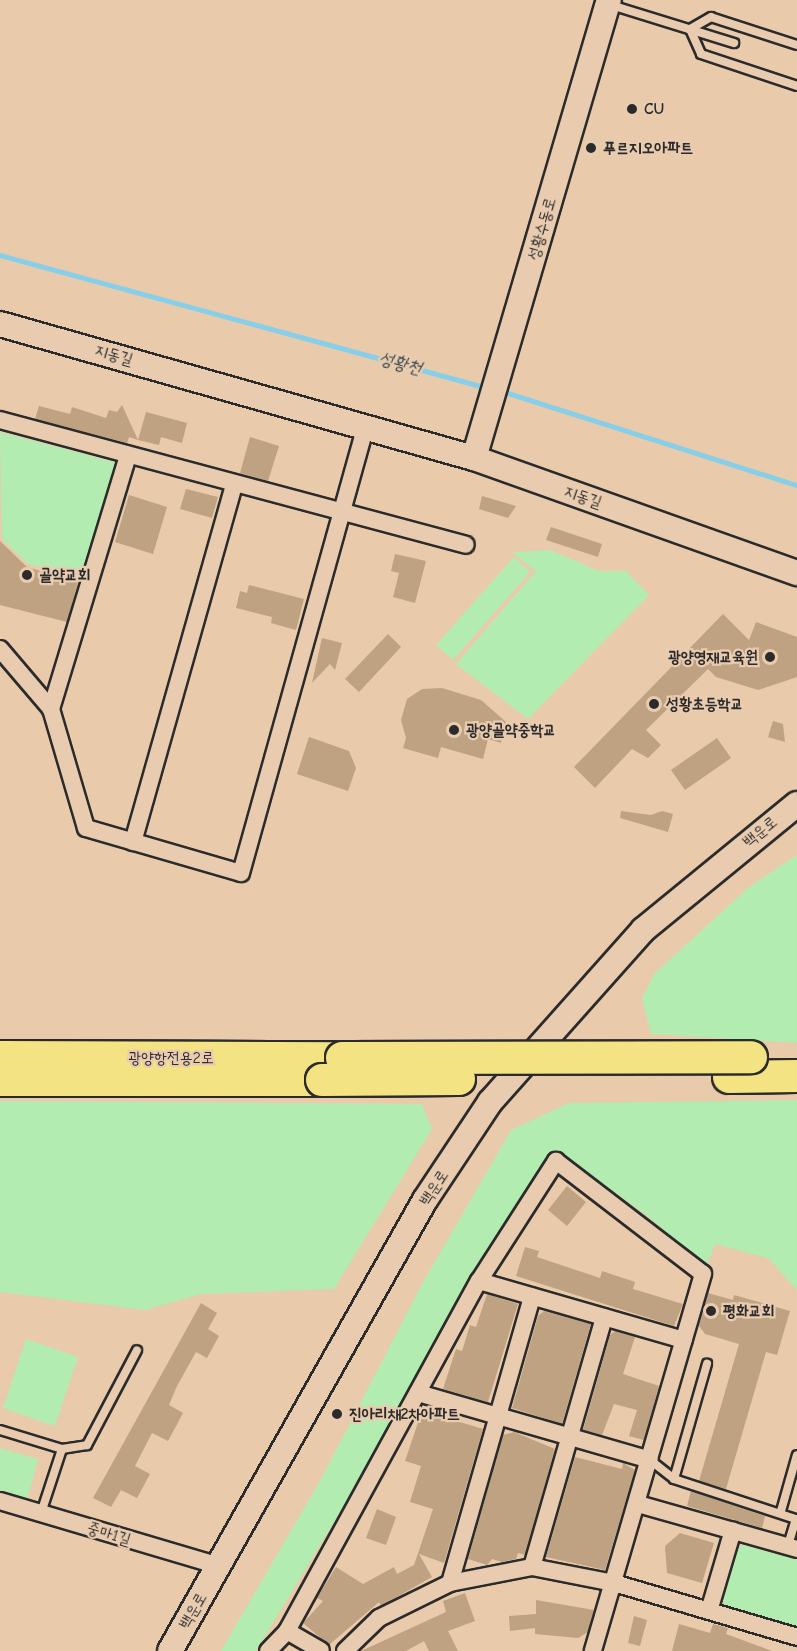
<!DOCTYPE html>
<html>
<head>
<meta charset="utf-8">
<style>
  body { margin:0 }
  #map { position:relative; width:797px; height:1651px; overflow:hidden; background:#e9caab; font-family:"Comic Neue","Poor Story",sans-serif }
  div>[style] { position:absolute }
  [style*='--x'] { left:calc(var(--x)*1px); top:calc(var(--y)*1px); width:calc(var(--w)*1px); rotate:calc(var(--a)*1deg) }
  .green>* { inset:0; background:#b3ecb0 }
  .stream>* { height:4.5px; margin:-2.25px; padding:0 2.25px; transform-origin:2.25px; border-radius:2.25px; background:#87cfe8 }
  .building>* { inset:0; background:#bfa281 }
  .roads { filter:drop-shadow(2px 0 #2b2b2b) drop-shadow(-2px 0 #2b2b2b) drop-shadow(0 2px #2b2b2b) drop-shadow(0 -2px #2b2b2b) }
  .lane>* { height:8px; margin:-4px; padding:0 4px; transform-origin:4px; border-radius:4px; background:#e9ccb0 }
  .street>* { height:16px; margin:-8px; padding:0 8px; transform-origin:8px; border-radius:8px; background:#e9ccb0 }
  .secondary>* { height:24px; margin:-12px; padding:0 12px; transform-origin:12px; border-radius:12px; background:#e9ccb0 }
  .highway>* { height:32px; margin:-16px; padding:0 16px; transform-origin:16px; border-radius:16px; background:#f4e382 }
  .bridges { filter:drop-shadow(2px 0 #2b2b2b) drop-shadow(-2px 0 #2b2b2b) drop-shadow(0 2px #2b2b2b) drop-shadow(0 -2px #2b2b2b) }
  .highway-bridge>* { height:32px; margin:-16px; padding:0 16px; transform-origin:16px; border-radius:16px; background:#f4e382 }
  .dots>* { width:16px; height:16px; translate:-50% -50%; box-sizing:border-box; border:3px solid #e9ccb0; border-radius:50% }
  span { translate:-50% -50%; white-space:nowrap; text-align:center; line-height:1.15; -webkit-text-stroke:4.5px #e9ccb0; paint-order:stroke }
  .poi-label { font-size:16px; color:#2b2b2b; font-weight:700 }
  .left { translate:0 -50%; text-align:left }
  .right { translate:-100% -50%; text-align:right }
  .street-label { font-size:16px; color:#2b2b2b }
  .water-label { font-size:18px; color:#394447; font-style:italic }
</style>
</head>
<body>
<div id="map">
  <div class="green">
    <i style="clip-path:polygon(0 432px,118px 463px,87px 580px,28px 564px,2px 539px)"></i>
    <i style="clip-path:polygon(550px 550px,599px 571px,626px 571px,649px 595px,528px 719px,456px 664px,536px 571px,512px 552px)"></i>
    <i style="clip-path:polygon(514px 557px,530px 572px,453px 660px,436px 645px)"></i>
    <i style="clip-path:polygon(797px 855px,797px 1043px,651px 1034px,642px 998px,654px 974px,749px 887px)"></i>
    <i style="clip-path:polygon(797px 1100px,797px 1290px,768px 1258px,715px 1244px,706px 1268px,650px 1218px,558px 1151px,256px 1651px,221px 1651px,321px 1479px,422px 1284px,511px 1130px,569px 1103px)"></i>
    <i style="clip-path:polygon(0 1101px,422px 1104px,432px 1129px,334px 1289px,201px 1294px,145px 1310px,0 1292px)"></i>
    <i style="clip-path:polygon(26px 1339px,78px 1357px,55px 1426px,3px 1408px)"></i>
    <i style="clip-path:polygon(0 1448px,38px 1459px,27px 1500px,0 1492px)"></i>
    <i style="clip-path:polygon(745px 1545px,797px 1560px,797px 1627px,726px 1606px,720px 1598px,736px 1548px)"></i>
  </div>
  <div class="stream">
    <i style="--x:0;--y:255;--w:506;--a:15.25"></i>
    <i style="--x:502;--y:391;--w:310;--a:17.7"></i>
  </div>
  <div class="building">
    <i style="clip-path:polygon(122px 405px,138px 440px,129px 437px,127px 443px,35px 419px,39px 406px,70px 414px,72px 407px,106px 418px,109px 410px,117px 412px)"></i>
    <i style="clip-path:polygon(146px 412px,187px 423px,182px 443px,161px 437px,159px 445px,138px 440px)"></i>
    <i style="clip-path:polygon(250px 437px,279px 446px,268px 481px,240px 473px)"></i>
    <i style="clip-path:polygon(186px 489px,218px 497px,212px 518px,180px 509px)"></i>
    <i style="clip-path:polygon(129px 495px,167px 507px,153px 554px,115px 542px)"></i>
    <i style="clip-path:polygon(482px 496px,516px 506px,508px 518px,479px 509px)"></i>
    <i style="clip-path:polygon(551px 527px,602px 544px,598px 557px,546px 540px)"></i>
    <i style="clip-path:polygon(0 541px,27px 567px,78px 582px,67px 622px,0 605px)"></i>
    <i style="clip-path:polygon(395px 554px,426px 561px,415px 603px,393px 597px,399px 573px,391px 571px)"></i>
    <i style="clip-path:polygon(249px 585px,304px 599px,296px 630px,271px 623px,272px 617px,236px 608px,240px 591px,247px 593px)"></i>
    <i style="clip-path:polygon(723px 614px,749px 640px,756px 622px,797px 637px,797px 677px,758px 690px,716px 677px,708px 669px,646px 730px,661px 745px,648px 758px,632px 749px,595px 788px,574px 767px)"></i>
    <i style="clip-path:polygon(388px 634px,401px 647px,359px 692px,345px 679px)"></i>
    <i style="clip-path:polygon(322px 638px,342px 643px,335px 670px,330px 664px,312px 683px)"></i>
    <i style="clip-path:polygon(442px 688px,481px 700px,506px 722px,501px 743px,488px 739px,483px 759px,441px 747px,438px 758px,403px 748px,406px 738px,401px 720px,407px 699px,422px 689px)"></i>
    <i style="clip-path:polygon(773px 721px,783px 724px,785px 742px,768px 737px)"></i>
    <i style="clip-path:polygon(309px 737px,349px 751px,356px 768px,348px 791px,297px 774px)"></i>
    <i style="clip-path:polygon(717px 738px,731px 758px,685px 790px,671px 770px)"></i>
    <i style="clip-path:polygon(621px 811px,651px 815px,662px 811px,673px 814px,668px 832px,620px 818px)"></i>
    <i style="clip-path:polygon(567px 1186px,586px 1202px,567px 1226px,548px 1210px)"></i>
    <i style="clip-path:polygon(525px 1247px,539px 1251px,537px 1257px,600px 1278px,602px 1271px,635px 1282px,633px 1289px,683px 1304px,674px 1326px,516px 1276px)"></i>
    <i style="clip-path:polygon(708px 1293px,733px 1300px,734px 1295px,790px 1311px,777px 1355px,766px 1352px,726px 1489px,699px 1481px,739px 1344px,705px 1334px,699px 1326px)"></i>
    <i style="clip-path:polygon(487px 1294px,518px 1304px,488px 1402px,443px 1389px,456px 1349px,462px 1351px,470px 1325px,476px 1327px)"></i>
    <i style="clip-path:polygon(201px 1303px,217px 1313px,208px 1329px,219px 1336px,207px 1358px,196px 1352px,177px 1386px,169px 1405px,183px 1413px,168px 1441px,152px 1433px,135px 1466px,150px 1474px,137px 1498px,121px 1490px,111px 1507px,93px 1498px)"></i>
    <i style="clip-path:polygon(544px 1311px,591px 1324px,562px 1424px,512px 1408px,538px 1316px)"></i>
    <i style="clip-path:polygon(615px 1331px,635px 1337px,623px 1374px,659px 1386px,644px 1440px,629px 1436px,637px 1410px,614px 1404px,602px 1435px,583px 1430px,610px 1335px)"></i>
    <i style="clip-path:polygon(423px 1408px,451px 1414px,450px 1419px,483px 1429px,444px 1563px,419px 1554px,432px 1577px,381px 1606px,379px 1602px,329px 1645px,303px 1623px,323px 1601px,317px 1598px,336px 1567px,363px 1584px,394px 1567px,397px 1574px,414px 1565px,433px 1509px,410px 1502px,421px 1466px,405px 1461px)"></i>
    <i style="clip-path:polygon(514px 1432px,555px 1449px,525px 1555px,518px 1553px,516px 1559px,502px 1562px,492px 1559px,487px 1565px,468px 1559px,503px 1435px)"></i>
    <i style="clip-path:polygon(575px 1457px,622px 1469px,623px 1463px,635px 1470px,605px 1570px,546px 1557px)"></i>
    <i style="clip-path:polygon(691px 1491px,765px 1516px,762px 1528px,687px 1506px)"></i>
    <i style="clip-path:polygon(377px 1509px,396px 1517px,386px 1545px,366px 1538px)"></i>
    <i style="clip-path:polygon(680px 1533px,714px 1543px,702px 1583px,667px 1573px,665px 1546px)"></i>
    <i style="clip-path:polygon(465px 1593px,475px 1621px,448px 1631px,458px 1651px,429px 1651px,424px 1641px,406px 1651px,361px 1651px,446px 1612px,443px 1601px)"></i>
    <i style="clip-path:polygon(536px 1600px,594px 1610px,588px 1632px,578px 1638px,535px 1634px,535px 1628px,510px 1631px,509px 1616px,536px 1614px)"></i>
    <i style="clip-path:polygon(634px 1616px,647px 1620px,640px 1646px,628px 1643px)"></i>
    <i style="clip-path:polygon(679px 1624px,710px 1633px,713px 1624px,728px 1628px,726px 1634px,772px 1651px,672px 1651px)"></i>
  </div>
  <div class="roads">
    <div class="lane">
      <i style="--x:611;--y:5;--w:129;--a:17.2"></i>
      <i style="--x:797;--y:45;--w:90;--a:-162"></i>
      <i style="--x:711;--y:17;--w:24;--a:150"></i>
      <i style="--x:690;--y:29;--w:27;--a:66"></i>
      <i style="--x:701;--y:54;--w:101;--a:18.4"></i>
      <i style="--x:0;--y:1430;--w:65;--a:17"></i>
      <i style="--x:650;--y:1460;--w:31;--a:38"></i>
      <i style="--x:674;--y:1479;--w:128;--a:18.2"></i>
      <i style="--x:796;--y:1519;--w:28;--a:107"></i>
      <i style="--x:674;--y:1479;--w:120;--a:-74"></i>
      <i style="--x:781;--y:1511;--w:58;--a:-74.1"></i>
      <i style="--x:41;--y:1513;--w:67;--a:-71.8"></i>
      <i style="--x:62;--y:1449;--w:25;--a:-9"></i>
      <i style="--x:87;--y:1445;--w:107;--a:-62.2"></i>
    </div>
    <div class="street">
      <i style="--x:0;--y:420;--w:482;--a:15"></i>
      <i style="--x:0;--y:649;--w:79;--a:49.6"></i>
      <i style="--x:51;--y:709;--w:124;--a:73.6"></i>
      <i style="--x:86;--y:828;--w:161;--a:16.2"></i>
      <i style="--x:241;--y:873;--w:464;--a:-74.4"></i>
      <i style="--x:51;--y:709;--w:265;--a:-73.1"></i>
      <i style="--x:133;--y:842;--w:372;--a:-74.2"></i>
      <i style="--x:479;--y:1281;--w:213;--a:16.1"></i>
      <i style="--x:418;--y:1393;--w:241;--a:16.1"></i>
      <i style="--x:0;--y:1501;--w:228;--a:16.5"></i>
      <i style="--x:638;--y:1504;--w:165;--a:15.8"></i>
      <i style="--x:532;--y:1567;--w:260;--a:-73.9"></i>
      <i style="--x:450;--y:1583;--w:298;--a:-74"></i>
      <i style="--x:709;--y:1611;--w:84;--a:-73.5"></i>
      <i style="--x:287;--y:1631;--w:39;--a:30"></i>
      <i style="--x:268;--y:1651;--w:28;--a:-46"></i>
      <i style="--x:287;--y:1631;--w:399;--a:-61.3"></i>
      <i style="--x:479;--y:1281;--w:143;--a:-57.3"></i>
      <i style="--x:556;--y:1161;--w:185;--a:37.5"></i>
      <i style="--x:703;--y:1274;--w:393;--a:106.3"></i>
      <i style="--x:345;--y:1651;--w:47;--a:-44.1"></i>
      <i style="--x:379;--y:1618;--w:79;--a:-26.2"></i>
      <i style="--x:450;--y:1583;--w:84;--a:-11"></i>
      <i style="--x:532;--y:1567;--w:84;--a:11"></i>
      <i style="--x:614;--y:1583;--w:191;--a:16.4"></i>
    </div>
    <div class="secondary">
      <i style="--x:0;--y:324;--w:493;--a:15.8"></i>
      <i style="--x:474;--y:458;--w:343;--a:19.6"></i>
      <i style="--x:474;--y:458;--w:477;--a:-73.6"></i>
      <i style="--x:170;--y:1651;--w:518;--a:-60.52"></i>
      <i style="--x:425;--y:1200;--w:118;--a:-56.4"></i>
      <i style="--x:490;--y:1102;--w:230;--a:-48.3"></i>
      <i style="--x:643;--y:930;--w:199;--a:-39.3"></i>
    </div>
    <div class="highway">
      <i style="--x:0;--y:1057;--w:342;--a:0.2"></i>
      <i style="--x:729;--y:1077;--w:68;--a:-0.8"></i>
      <i style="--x:0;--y:1080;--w:322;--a:0"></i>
    </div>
  </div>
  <div class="bridges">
    <div class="highway-bridge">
      <i style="--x:342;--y:1058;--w:409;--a:-0.1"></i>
      <i style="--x:322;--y:1080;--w:137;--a:-0.4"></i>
    </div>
  </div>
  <div class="dots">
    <i style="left:632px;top:109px;background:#2b2b2b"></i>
    <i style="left:591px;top:148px;background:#2b2b2b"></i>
    <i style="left:27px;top:575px;background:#2b2b2b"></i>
    <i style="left:770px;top:657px;background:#2b2b2b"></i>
    <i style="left:654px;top:704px;background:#2b2b2b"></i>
    <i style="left:454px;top:730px;background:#2b2b2b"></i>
    <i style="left:711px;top:1311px;background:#2b2b2b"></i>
    <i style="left:337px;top:1414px;background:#2b2b2b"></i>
  </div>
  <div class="poi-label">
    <span class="left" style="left:644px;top:109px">CU</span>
    <span class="left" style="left:603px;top:148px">푸르지오아파트</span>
    <span class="left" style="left:39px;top:575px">골약교회</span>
    <span class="right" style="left:758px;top:657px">광양영재교육원</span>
    <span class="left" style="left:666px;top:704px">성황초등학교</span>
    <span class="left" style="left:466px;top:730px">광양골약중학교</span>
    <span class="left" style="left:723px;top:1311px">평화교회</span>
    <span class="left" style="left:349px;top:1414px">진아리채2차아파트</span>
  </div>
  <div class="street-label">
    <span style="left:542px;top:229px;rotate:-74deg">성황수동로</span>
    <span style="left:114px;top:355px;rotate:16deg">지동길</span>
    <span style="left:583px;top:497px;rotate:19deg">지동길</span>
    <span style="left:760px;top:832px;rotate:-39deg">백운로</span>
    <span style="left:171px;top:1058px">광양항전용2로</span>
    <span style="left:434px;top:1188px;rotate:-57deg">백운로</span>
    <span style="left:109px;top:1534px;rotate:17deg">중마1길</span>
    <span style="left:193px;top:1611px;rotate:-60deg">백운로</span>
  </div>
  <div class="water-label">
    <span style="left:400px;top:364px;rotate:15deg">성황천</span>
  </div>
</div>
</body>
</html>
